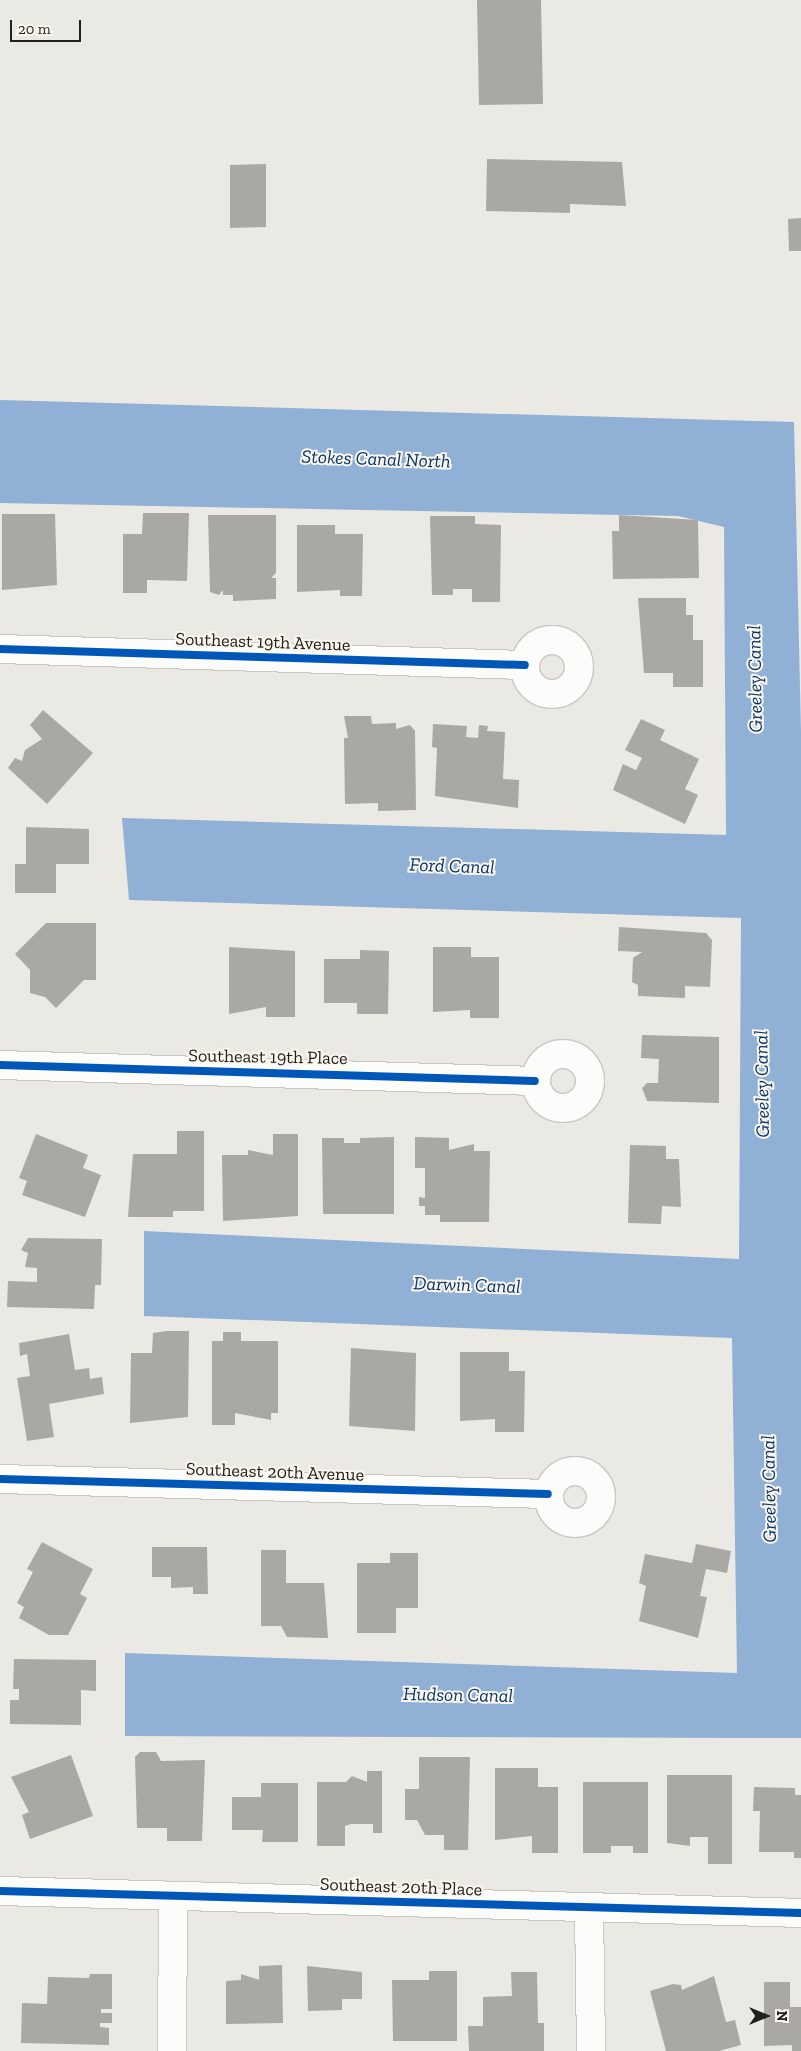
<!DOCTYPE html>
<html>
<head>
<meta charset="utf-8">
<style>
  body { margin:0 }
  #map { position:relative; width:801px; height:2051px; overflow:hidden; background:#eae9e4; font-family:"Zilla Slab",serif }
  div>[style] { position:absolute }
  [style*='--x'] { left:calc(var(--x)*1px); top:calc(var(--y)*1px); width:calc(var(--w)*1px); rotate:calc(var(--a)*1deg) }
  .water>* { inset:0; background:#90b0d6 }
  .building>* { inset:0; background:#a9a8a5 }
  .roads { filter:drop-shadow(1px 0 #c8c7c4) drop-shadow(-1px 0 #c8c7c4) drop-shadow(0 1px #c8c7c4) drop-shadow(0 -1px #c8c7c4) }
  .minor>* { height:28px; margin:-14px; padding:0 14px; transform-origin:14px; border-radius:14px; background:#fcfcfb }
  .minor>.ring { margin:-14px; padding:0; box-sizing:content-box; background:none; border:28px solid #fcfcfb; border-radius:50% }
  .cycleway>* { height:8px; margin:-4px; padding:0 4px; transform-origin:4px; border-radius:4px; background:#0057b8 }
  span { translate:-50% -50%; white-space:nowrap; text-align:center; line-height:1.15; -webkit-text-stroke:4px #fbf7ee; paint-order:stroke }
  .street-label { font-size:18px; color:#21201c }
  .water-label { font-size:19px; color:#05356a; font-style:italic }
  .north { position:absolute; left:741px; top:1991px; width:50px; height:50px; -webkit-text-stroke:4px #fbf7ee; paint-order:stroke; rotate:90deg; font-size:14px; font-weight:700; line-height:20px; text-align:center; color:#21201c }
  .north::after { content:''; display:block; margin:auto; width:18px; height:22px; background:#21201c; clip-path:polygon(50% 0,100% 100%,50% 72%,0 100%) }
  .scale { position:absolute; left:10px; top:20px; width:71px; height:22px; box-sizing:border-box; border:2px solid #21201c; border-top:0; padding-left:6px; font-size:15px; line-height:18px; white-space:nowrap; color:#21201c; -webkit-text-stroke:4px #fbf7ee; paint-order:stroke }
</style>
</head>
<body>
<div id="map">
  <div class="water">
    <i style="clip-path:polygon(0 400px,794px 422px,801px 732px,801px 1738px,125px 1736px,125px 1653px,737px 1673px,732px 1338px,144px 1316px,144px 1231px,739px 1259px,741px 918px,129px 900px,122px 818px,726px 835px,724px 527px,678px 516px,0 503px)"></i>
  </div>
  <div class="building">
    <i style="clip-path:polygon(477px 0,541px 0,543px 104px,479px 105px)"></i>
    <i style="clip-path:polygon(487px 159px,622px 162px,626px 206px,570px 204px,570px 213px,486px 211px)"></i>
    <i style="clip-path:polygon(266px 164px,266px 227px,230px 228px,230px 165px)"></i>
    <i style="clip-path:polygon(801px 218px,801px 251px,789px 251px,788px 219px)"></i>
    <i style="clip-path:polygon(143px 513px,189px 513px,187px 581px,147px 580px,147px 593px,123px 593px,123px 534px,142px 534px)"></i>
    <i style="clip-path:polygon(2px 514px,55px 514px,57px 585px,2px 590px)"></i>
    <i style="clip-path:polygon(208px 515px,276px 515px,276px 573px,271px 578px,276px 578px,276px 599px,233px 601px,233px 595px,223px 595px,223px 590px,219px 595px,210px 592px)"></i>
    <i style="clip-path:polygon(619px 515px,698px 520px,699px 578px,613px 579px,612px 531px,619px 531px)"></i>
    <i style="clip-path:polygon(430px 516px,475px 516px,475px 524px,501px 525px,500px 602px,472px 602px,472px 589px,453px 589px,453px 595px,432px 595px)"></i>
    <i style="clip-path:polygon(297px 525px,335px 525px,335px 534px,363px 534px,362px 596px,340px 596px,340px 590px,297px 592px)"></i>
    <i style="clip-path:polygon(638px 598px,686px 598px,686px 615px,693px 615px,693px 640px,703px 640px,703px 687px,673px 687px,673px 673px,644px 673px)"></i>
    <i style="clip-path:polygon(43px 710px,93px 753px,47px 804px,8px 768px,15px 758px,22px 761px,25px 750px,42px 739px,30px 725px)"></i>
    <i style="clip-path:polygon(344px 716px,371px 716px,372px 724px,396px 723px,396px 729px,410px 725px,415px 731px,416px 810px,378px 811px,378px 803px,345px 804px,344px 738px,348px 738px)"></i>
    <i style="clip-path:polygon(641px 719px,665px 730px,660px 740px,699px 759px,685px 789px,698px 795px,685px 824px,613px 790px,623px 764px,636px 770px,642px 758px,625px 750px)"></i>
    <i style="clip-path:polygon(433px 724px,467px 726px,466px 737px,478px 738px,479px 725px,488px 726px,487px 731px,505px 732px,503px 779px,519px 780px,518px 808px,435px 796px,437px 748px,432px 747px)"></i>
    <i style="clip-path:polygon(26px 827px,89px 829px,89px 864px,56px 864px,56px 893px,15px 893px,15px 864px,26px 864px)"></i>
    <i style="clip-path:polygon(46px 923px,96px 923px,96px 980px,84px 980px,56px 1008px,45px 997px,30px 993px,30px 970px,15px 954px)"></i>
    <i style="clip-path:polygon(619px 927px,706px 933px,712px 940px,710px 987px,685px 986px,685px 998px,638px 996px,638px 985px,632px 982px,633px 958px,642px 952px,618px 951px)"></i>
    <i style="clip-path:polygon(229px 947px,295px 951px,295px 1017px,266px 1017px,266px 1007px,229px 1014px)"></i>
    <i style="clip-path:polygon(433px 947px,471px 947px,471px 957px,499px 957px,499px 1018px,470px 1018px,470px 1010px,433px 1012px)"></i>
    <i style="clip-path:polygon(360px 950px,389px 951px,388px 1014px,357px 1014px,357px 1003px,324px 1003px,324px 959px,360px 959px)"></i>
    <i style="clip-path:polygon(642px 1035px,719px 1037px,719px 1103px,647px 1101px,642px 1088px,647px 1083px,658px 1083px,659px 1059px,641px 1058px)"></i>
    <i style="clip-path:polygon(177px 1131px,204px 1131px,204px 1211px,173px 1211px,173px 1217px,128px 1217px,133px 1154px,177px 1154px)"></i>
    <i style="clip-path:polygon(36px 1134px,88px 1155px,83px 1168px,101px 1175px,85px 1217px,22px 1195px,27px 1181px,19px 1178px)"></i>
    <i style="clip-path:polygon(273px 1134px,298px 1134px,298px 1216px,223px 1221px,222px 1155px,248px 1155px,248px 1150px,273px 1155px)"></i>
    <i style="clip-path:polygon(394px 1137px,394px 1214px,323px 1214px,322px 1138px,344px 1138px,344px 1143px,360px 1143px,360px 1138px)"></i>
    <i style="clip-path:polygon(415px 1137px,449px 1138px,449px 1150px,474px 1144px,474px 1151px,490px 1151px,489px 1222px,440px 1222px,440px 1215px,425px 1215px,425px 1206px,419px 1206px,419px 1197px,425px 1198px,425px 1168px,415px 1168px)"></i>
    <i style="clip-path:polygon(630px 1145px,666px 1146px,666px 1159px,679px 1159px,681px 1207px,662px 1206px,661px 1224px,628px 1223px)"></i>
    <i style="clip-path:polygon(28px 1238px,102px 1239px,101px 1285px,95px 1285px,94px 1309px,7px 1307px,8px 1281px,37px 1282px,37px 1268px,25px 1267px,28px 1253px,21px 1250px)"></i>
    <i style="clip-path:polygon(166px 1331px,189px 1331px,188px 1417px,130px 1423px,131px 1353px,152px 1353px,153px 1333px)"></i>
    <i style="clip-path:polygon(223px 1332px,241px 1332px,241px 1341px,278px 1341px,278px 1413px,271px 1413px,271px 1420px,235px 1413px,235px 1425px,212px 1425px,212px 1341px,223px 1341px)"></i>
    <i style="clip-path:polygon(69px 1334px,75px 1370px,89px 1368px,90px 1379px,102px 1377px,104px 1394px,49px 1404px,54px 1437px,27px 1441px,17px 1378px,30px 1376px,27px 1354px,20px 1356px,19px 1343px)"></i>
    <i style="clip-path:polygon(351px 1348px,416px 1353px,415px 1431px,349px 1426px)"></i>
    <i style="clip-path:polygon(460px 1352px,509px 1352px,509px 1371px,525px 1371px,524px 1432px,495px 1432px,495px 1419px,460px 1421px)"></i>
    <i style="clip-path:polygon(42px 1542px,93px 1569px,80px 1594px,87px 1598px,68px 1635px,49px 1635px,19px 1618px,24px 1607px,17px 1603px,33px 1572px,27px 1569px)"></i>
    <i style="clip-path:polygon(696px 1544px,731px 1551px,727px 1573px,706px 1569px,700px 1596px,707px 1597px,698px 1638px,639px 1621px,646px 1586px,639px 1583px,645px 1554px,692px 1563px)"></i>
    <i style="clip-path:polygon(152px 1547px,207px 1547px,208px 1594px,193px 1594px,193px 1587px,171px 1588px,171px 1577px,152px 1577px)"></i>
    <i style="clip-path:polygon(261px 1550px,286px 1550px,286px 1583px,324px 1583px,328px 1638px,287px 1637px,281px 1626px,261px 1626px)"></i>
    <i style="clip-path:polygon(390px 1553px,418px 1553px,418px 1608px,396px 1608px,396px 1633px,357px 1633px,357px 1563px,390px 1563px)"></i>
    <i style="clip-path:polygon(14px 1659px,96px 1660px,96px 1691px,81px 1690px,81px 1725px,10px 1724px,10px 1700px,19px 1700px,19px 1689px,13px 1689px)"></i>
    <i style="clip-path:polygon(140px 1752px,156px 1752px,161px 1761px,205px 1760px,202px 1841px,167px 1841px,167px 1828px,137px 1828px,135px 1757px)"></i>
    <i style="clip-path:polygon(71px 1755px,93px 1816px,30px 1839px,22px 1815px,29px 1812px,11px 1777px)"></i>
    <i style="clip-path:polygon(419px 1757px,470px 1757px,468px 1850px,444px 1850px,444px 1835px,425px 1835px,417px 1820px,405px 1820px,405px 1789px,419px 1789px)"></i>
    <i style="clip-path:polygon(495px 1768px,538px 1768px,538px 1787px,558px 1787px,558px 1853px,532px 1853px,532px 1836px,495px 1840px)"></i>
    <i style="clip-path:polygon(367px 1771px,382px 1771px,382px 1833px,373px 1833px,373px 1824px,351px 1824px,345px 1826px,345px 1846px,317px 1846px,317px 1782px,346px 1782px,352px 1776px,367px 1782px)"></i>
    <i style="clip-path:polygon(667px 1775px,732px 1775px,732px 1864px,708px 1864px,708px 1837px,690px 1837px,690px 1846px,667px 1843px)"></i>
    <i style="clip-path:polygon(583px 1782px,648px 1782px,648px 1853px,633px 1853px,633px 1846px,611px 1846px,611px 1853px,583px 1853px)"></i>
    <i style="clip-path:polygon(261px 1783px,298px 1783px,298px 1842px,262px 1842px,263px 1830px,232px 1830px,232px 1797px,261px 1797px)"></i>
    <i style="clip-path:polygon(754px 1787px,795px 1788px,795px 1795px,801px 1795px,801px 1858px,794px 1858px,794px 1852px,759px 1852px,760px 1811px,753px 1811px)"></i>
    <i style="clip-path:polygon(282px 1965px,283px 2023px,226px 2024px,226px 1981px,241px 1980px,241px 1974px,259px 1980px,259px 1966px)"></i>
    <i style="clip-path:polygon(307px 1966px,362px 1972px,362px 1999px,342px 1999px,342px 2010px,308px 2011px)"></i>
    <i style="clip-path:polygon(429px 1971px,457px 1971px,457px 2041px,393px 2041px,392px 1980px,429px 1980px)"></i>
    <i style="clip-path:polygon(511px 1972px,537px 1972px,538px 2023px,544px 2023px,544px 2051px,469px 2051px,468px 2026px,483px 2026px,483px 1997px,512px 1996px)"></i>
    <i style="clip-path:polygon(90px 1974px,112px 1974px,112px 2009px,101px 2009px,101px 2013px,112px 2013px,112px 2023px,100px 2023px,100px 2027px,109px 2028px,109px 2045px,21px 2043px,22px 2003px,47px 2004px,48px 1977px,89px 1978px)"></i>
    <i style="clip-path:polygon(714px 1976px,726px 2022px,735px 2020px,741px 2045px,719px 2051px,666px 2051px,650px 1991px,673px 1984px,681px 1985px,682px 1990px)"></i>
    <i style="clip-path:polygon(764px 1982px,790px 1982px,790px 2007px,801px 2007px,801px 2051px,792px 2051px,792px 2045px,764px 2046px)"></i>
  </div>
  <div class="roads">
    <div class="minor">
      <i class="ring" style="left:525px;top:640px;width:26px;height:26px"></i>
      <i style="--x:0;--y:649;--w:525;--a:1.75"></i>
      <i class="ring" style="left:536px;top:1054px;width:26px;height:26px"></i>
      <i style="--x:0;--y:1065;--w:535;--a:1.71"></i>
      <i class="ring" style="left:549px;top:1471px;width:24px;height:24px"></i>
      <i style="--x:0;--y:1479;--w:548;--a:1.57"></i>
      <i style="--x:0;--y:1891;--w:801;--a:1.57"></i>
      <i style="--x:589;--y:1907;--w:144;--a:89.2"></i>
      <i style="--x:172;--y:2051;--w:155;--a:-89.6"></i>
    </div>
  </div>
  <div class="cycleway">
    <i style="--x:0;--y:649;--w:525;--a:1.75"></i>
    <i style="--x:0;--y:1065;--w:535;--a:1.71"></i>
    <i style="--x:0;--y:1479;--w:548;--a:1.57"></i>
    <i style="--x:0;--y:1891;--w:801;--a:1.57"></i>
  </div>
  <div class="street-label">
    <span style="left:263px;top:642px;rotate:2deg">Southeast 19th Avenue</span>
    <span style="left:268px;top:1057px;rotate:1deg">Southeast 19th Place</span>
    <span style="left:275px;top:1472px;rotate:2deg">Southeast 20th Avenue</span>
    <span style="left:401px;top:1887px;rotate:2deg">Southeast 20th Place</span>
  </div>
  <div class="water-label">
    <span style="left:376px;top:459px;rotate:2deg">Stokes Canal North</span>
    <span style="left:755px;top:679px;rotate:-91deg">Greeley Canal</span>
    <span style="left:452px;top:866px;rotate:2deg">Ford Canal</span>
    <span style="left:762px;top:1084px;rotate:-91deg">Greeley Canal</span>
    <span style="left:467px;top:1285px;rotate:2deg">Darwin Canal</span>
    <span style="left:769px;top:1489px;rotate:-91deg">Greeley Canal</span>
    <span style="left:458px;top:1695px;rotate:1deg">Hudson Canal</span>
  </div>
  <div class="north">N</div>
  <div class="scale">20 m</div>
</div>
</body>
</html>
